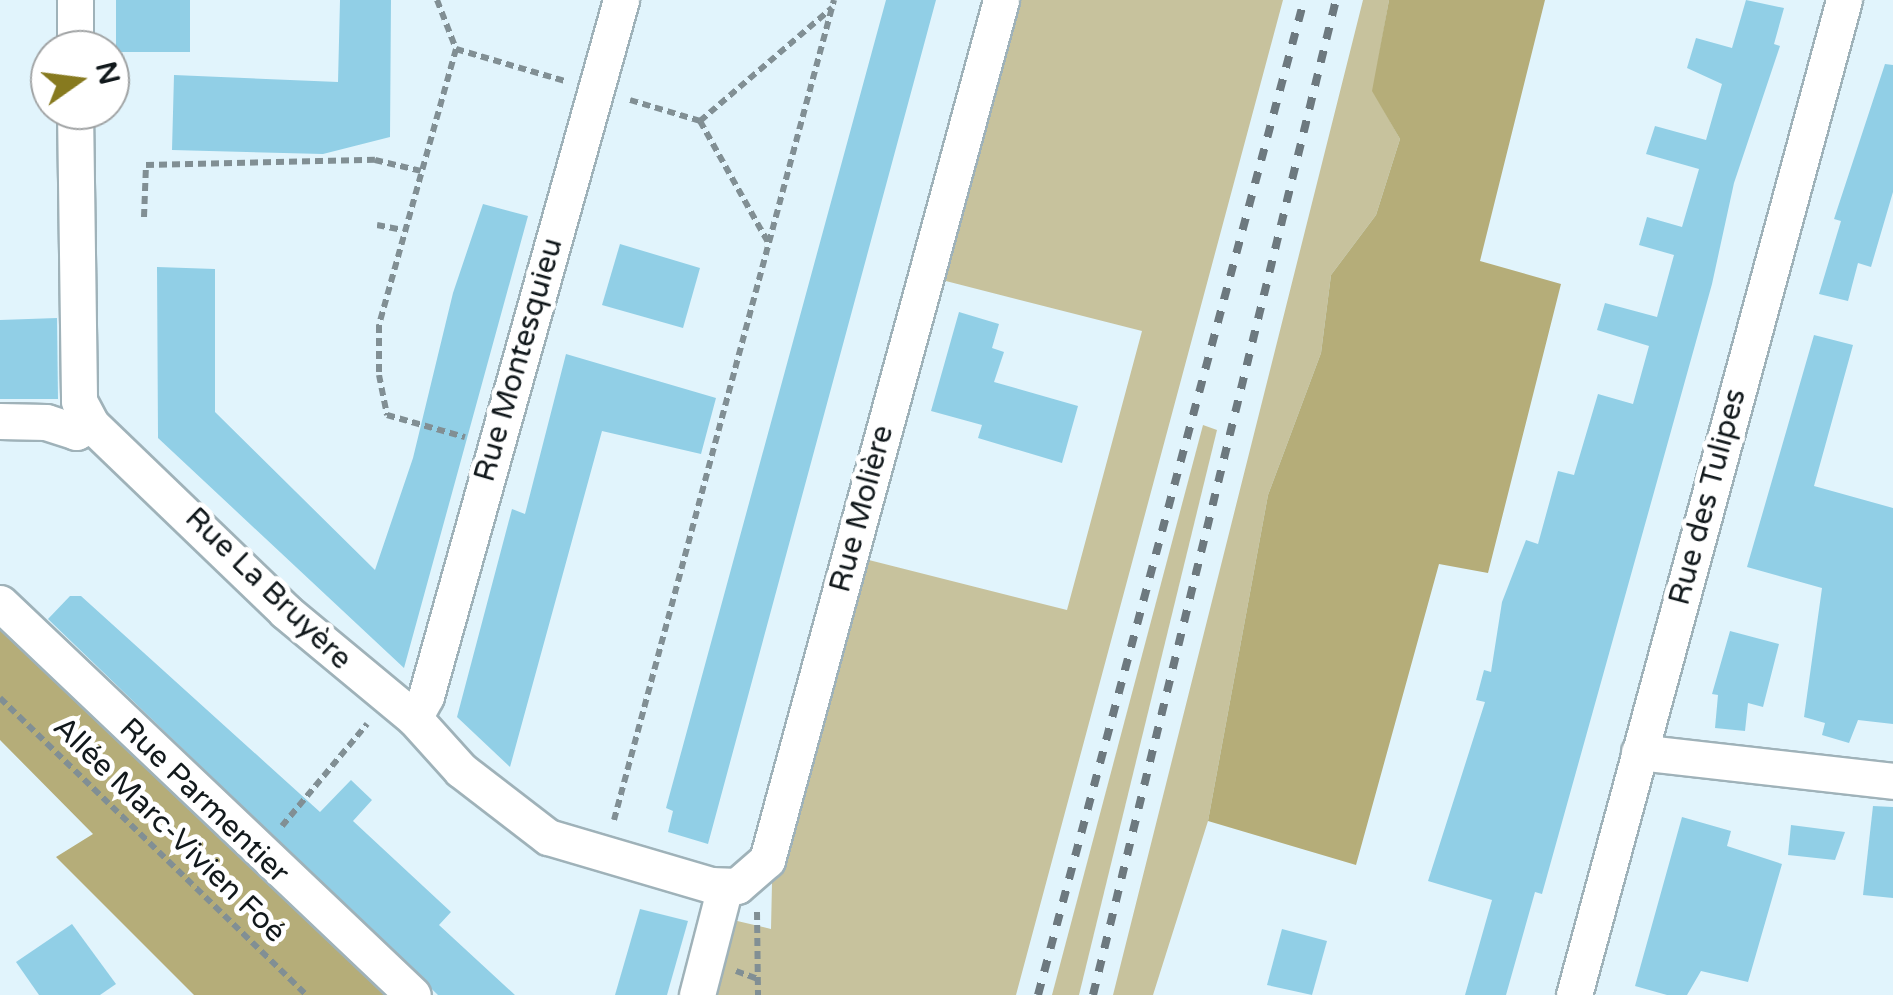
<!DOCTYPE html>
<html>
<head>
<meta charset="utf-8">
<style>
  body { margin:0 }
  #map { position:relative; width:1893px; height:995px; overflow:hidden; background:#e1f4fc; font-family:"Varela Round",sans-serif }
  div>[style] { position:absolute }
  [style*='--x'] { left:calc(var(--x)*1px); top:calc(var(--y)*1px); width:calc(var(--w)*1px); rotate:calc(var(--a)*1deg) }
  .green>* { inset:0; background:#c7c29d }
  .forest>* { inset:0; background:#b5ad79 }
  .building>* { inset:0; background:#91cfe6 }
  .path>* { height:6px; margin-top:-3px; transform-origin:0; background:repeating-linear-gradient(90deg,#818f94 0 8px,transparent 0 13px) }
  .roads { filter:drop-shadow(2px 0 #9fb2b9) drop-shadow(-2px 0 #9fb2b9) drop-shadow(0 2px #9fb2b9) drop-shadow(0 -2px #9fb2b9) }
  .minor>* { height:35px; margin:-17.5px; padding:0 17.5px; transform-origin:17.5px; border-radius:17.5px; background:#fff }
  .rail>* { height:8px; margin-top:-4px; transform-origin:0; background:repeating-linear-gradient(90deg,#6d797f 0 12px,transparent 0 24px) }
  span { translate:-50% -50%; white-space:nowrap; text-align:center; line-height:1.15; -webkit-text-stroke:10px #fff; paint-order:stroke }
  .street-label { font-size:30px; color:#12191c }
  .north { position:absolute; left:30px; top:30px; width:100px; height:100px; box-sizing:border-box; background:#fff; border:2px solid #a0a3a4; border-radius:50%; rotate:76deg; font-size:28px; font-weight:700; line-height:40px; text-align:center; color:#12191c }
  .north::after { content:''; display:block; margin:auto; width:35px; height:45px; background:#877a1f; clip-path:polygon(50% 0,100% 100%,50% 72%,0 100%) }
</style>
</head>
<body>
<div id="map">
  <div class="green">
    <i style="clip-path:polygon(1015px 0,1283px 0,1016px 995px,713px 995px,733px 920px,771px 929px,772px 883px,857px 557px,1067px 610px,1142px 331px,938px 279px)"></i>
    <i style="clip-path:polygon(1363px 0,1389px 0,1373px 91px,1400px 139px,1376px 215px,1331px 275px,1321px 353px,1268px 495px,1208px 821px,1153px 995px,1113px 995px)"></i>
    <i style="clip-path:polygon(1203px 425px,1217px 430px,1079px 995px,1052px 995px)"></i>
  </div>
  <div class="forest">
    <i style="clip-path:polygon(1389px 0,1545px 0,1480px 261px,1561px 284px,1488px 573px,1439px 564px,1356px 865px,1208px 821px,1268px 495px,1321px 353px,1331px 275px,1376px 215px,1400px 139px,1372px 91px)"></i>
    <i style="clip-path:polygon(0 619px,392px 995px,194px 995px,56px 857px,93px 834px,0 740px)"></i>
  </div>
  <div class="building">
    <i style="clip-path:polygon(116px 0,190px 0,190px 52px,116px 52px)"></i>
    <i style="clip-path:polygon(340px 0,391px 0,390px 137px,323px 154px,172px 150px,174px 75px,338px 82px)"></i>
    <i style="clip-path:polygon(886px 0,936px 0,708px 844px,668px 832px,673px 811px,666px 808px)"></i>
    <i style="clip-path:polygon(1746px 0,1784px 8px,1774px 44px,1780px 46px,1734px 183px,1712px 284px,1542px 894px,1535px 892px,1506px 995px,1465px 995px,1492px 900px,1428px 881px,1485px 702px,1476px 700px,1484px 670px,1491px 672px,1502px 602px,1526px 540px,1538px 544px,1558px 471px,1574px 475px,1598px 394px,1633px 404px,1649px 346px,1597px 330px,1605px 303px,1657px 317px,1674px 255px,1639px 245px,1647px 217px,1682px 227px,1699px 169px,1646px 154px,1655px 126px,1706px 140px,1722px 84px,1687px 68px,1696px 38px,1732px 48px)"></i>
    <i style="clip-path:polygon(1885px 64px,1893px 65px,1893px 192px,1871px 267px,1858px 263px,1848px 301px,1819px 294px,1841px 221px,1834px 219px)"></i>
    <i style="clip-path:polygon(483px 204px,528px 216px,404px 668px,158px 438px,157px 267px,215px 269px,215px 412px,375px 570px,413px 458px,453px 293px)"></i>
    <i style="clip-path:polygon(620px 244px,700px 268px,683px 328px,602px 305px)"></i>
    <i style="clip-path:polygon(959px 312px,999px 324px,992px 348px,1004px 352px,994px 382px,1078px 406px,1062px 463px,978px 438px,982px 425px,931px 411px)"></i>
    <i style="clip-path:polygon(57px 318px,58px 399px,0 399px,0 320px)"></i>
    <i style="clip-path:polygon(1814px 335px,1853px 345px,1814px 486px,1893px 508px,1893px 724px,1858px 720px,1849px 743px,1822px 735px,1825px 723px,1804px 717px,1822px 588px,1747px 567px)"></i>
    <i style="clip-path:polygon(566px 354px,716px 398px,701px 454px,602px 431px,510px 767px,457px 717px,512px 509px,525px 514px)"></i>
    <i style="clip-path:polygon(70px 596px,81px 596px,320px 812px,351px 780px,372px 800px,353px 821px,451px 912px,439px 925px,515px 995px,438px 995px,48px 619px)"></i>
    <i style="clip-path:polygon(1730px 631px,1779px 644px,1763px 707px,1748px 703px,1745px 731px,1715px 728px,1718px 695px,1712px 694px)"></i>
    <i style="clip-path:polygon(1873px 806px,1893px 807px,1893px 898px,1863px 895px)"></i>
    <i style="clip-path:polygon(1682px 817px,1731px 831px,1727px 846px,1782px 864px,1748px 982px,1701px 971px,1687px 995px,1667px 995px,1635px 986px)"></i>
    <i style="clip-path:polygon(1791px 825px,1845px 832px,1835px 860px,1788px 855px)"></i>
    <i style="clip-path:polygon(640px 909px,688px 921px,667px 995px,615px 995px)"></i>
    <i style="clip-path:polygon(72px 924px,116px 984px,100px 995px,39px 995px,16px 962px)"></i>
    <i style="clip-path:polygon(1282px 929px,1327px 941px,1312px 995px,1267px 985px)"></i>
  </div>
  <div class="path">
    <i style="--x:437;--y:0;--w:53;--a:68.8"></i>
    <i style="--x:456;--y:49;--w:114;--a:16.4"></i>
    <i style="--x:456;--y:49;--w:287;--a:105.6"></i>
    <i style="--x:379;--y:325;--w:50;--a:90"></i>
    <i style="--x:379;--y:375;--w:41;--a:78.7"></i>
    <i style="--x:387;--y:415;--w:81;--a:15.8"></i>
    <i style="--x:630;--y:100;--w:73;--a:16.7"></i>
    <i style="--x:700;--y:121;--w:139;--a:60.7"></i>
    <i style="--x:700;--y:121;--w:174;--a:-40.6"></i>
    <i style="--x:144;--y:217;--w:52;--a:-87.8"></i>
    <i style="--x:146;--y:165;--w:229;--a:-1.3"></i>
    <i style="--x:375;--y:160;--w:47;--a:13.4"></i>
    <i style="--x:377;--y:225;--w:25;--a:11"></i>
    <i style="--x:0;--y:698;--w:427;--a:44.1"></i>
    <i style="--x:614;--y:820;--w:849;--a:-74.98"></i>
    <i style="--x:282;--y:826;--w:133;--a:-50.2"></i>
    <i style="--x:757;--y:912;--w:83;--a:89.3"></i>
    <i style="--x:736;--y:971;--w:23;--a:20"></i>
  </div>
  <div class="roads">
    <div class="minor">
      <i style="--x:75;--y:50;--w:50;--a:-90"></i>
      <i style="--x:75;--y:110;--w:291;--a:89.2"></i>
      <i style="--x:79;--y:401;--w:26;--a:62"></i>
      <i style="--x:91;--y:424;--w:269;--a:43.9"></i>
      <i style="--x:285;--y:611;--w:168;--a:39.7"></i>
      <i style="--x:414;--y:718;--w:70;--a:47.9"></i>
      <i style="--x:461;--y:770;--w:110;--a:37.6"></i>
      <i style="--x:548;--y:837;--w:170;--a:16.4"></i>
      <i style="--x:711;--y:885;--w:26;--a:2"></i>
      <i style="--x:737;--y:886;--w:40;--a:-41"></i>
      <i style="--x:767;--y:860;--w:891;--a:-74.78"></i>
      <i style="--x:0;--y:421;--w:46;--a:1.2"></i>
      <i style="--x:46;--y:422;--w:32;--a:18"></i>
      <i style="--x:76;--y:432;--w:17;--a:-28"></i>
      <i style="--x:0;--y:603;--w:569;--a:43.51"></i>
      <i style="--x:414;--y:718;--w:25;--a:-61"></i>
      <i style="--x:426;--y:696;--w:723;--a:-74.35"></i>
      <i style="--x:1639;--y:752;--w:256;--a:6.5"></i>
      <i style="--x:697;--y:995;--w:112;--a:-75.5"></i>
      <i style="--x:1574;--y:995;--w:1031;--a:-74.82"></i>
    </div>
  </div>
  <div class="rail">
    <i style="--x:1038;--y:995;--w:1030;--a:-75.03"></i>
    <i style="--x:1093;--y:995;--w:1024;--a:-76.28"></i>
  </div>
  <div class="street-label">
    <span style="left:519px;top:360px;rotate:-74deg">Rue Montesquieu</span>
    <span style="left:1708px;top:497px;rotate:-75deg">Rue des Tulipes</span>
    <span style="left:862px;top:509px;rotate:-75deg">Rue Molière</span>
    <span style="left:268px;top:589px;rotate:44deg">Rue La Bruyère</span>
    <span style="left:204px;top:801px;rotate:44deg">Rue Parmentier</span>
    <span style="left:169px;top:830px;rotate:44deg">Allée Marc-Vivien Foé</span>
  </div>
  <div class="north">N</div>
</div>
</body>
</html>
